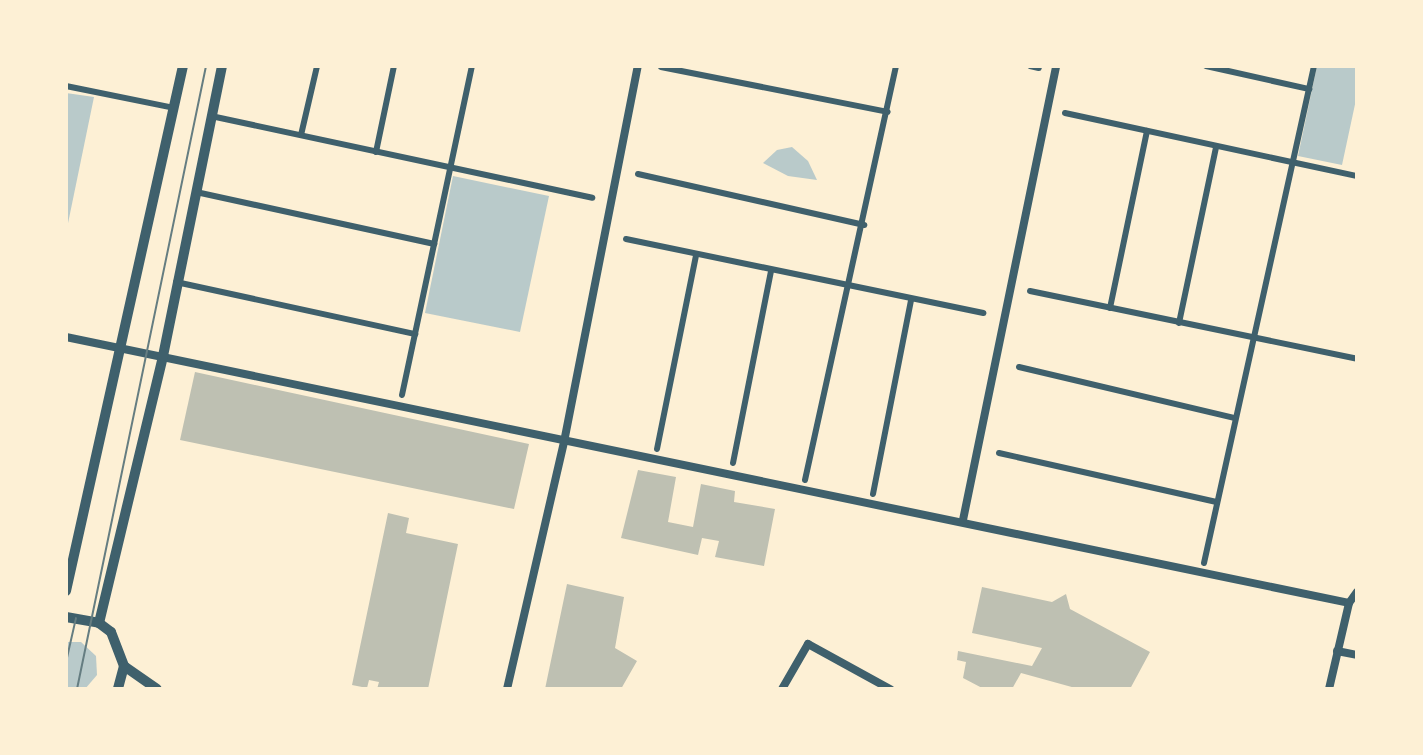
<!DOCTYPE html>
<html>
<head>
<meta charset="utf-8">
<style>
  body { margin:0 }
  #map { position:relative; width:1423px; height:755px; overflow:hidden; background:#fdf0d5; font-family:Georgia,serif }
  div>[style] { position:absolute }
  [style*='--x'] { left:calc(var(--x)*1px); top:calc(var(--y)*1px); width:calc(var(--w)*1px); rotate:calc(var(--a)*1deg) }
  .green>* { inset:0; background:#b9caca }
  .building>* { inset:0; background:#bec0b2 }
  .pedestrian>* { height:6px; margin:-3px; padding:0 3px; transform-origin:3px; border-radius:3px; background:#3f606c }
  .minor>* { height:8px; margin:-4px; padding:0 4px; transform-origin:4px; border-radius:4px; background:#3f606c }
  .tertiary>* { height:10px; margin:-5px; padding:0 5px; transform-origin:5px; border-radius:5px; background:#3f606c }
  .tram>* { height:2px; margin:-1px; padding:0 1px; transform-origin:1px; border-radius:1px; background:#657d81 }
  span { translate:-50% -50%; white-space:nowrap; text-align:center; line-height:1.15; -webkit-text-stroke:8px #fdf0d5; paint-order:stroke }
  .frame { position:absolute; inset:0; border:68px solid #fdf0d5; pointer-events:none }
</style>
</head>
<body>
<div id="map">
  <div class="green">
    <i style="clip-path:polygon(1317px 66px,1357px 66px,1357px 95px,1342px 165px,1298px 156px)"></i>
    <i style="clip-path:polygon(66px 93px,94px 97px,66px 233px)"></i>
    <i style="clip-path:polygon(792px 147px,808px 161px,817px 180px,788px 176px,763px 163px,777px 150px)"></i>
    <i style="clip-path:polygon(453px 176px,549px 196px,520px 332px,425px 313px)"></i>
    <i style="clip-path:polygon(66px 642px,81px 642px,96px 656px,97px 675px,85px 689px,66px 689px)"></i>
  </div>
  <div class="building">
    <i style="clip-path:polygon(195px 372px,529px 444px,514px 509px,180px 440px)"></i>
    <i style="clip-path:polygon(638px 470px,676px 477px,668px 522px,693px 527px,701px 484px,735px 491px,734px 502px,775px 509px,764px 566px,715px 557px,719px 541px,702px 538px,698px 555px,621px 538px)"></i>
    <i style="clip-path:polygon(388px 513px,409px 518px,406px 533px,458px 544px,428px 689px,377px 689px,379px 682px,369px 680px,367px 688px,352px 685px)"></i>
    <i style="clip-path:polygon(567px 584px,624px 597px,615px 648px,637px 661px,621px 689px,545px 689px)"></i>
    <i style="clip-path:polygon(982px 587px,1052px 602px,1066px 594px,1070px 609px,1150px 652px,1130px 689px,1079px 689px,1021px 673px,1012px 689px,984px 689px,963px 678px,966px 662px,957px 660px,958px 651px,1032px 666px,1042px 648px,972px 633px)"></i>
  </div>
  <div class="pedestrian">
    <i style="--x:1030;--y:66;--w:9;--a:13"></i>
    <i style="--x:1206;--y:66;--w:106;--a:12.6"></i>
    <i style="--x:661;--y:67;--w:231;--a:11.2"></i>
    <i style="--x:66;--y:86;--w:110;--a:11.5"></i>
    <i style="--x:1065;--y:113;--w:299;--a:12.2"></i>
    <i style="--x:211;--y:116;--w:390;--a:12.1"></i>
    <i style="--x:301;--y:135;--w:71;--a:-76.9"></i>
    <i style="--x:376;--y:152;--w:88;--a:-78.2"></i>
    <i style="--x:638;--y:174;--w:232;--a:12.7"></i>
    <i style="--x:196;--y:192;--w:244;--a:12.3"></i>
    <i style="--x:626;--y:239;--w:365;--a:11.7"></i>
    <i style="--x:176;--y:282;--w:245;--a:12.3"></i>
    <i style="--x:1030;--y:291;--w:334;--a:11.7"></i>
    <i style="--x:1110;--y:308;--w:181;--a:-78.2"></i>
    <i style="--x:1179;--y:323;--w:180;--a:-78.1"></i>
    <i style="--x:1019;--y:367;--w:222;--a:13.3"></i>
    <i style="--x:402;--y:395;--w:336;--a:-78"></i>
    <i style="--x:657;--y:449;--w:198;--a:-78.6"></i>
    <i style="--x:999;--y:453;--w:223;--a:12.7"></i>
    <i style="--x:733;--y:463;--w:196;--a:-78.8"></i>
    <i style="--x:805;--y:480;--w:424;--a:-77.6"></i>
    <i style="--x:873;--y:494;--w:198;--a:-78.9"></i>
    <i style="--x:1204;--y:563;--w:509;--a:-77.52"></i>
  </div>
  <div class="minor">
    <i style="--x:66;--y:337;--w:1310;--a:11.71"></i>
    <i style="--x:963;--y:520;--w:463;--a:-78.4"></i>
    <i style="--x:1337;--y:651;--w:20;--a:11"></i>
    <i style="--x:507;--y:689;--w:253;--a:-77"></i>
    <i style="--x:564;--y:442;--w:383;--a:-78.9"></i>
    <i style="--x:782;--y:689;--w:52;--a:-60"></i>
    <i style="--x:808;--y:644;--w:94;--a:28.8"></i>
    <i style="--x:1329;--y:689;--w:88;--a:-76.9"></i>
    <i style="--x:1349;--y:603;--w:14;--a:-54"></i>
  </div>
  <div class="tertiary">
    <i style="--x:66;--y:591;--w:538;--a:-77.44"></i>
    <i style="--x:66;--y:617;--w:34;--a:10"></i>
    <i style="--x:99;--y:623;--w:15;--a:37"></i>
    <i style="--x:111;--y:632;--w:36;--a:69"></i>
    <i style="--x:124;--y:666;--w:24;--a:105"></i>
    <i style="--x:99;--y:623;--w:275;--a:-76.5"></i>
    <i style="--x:163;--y:356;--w:296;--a:-78.5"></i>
    <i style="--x:124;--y:666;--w:40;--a:34.9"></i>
  </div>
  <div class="tram">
    <i style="--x:66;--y:662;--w:45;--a:-77.2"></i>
    <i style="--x:77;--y:689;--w:636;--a:-78.3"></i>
  </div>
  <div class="frame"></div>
</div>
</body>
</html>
